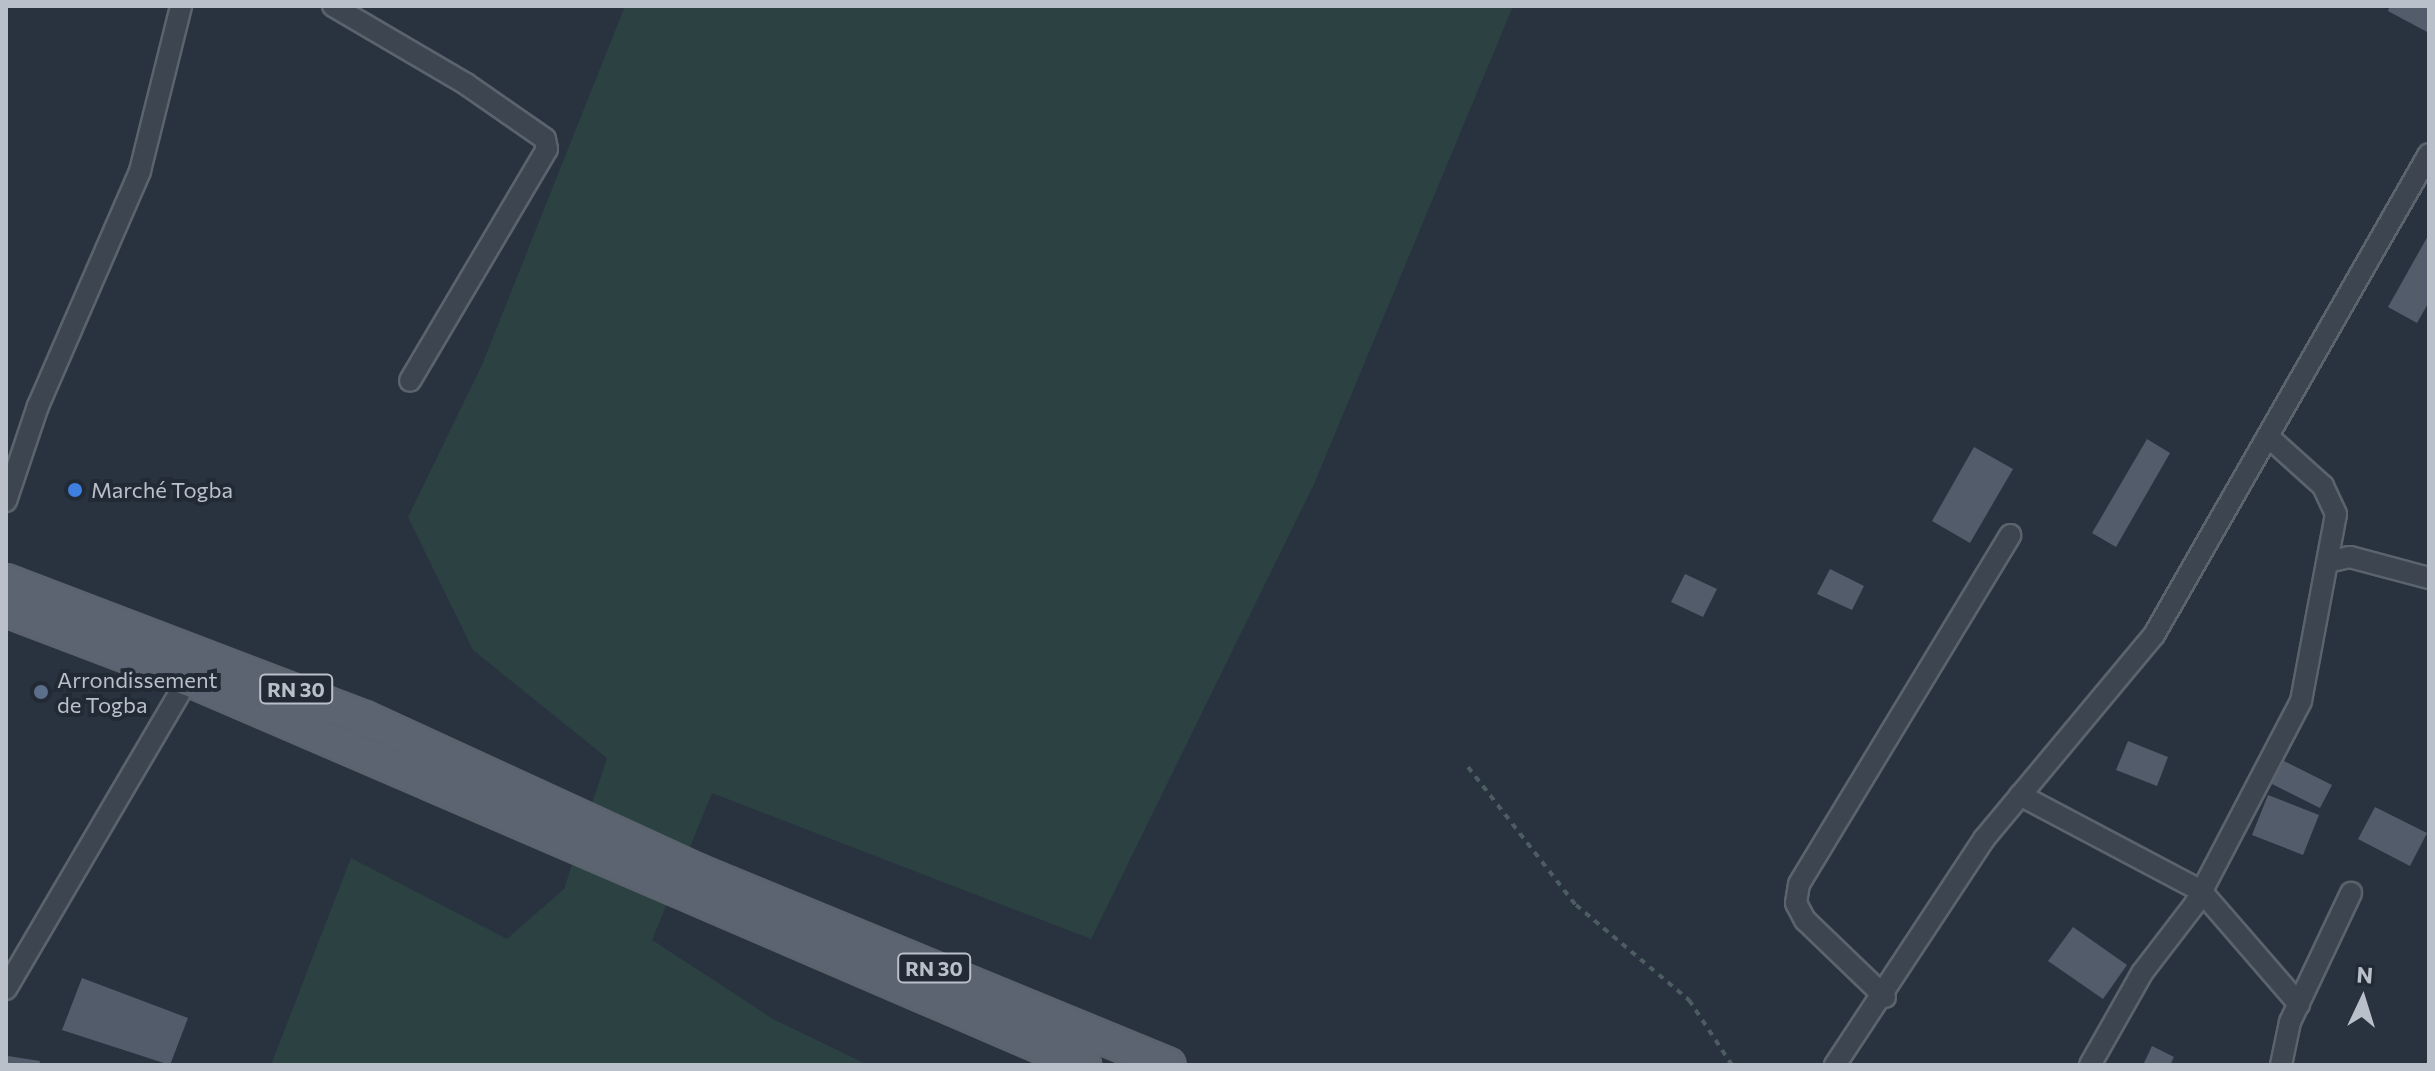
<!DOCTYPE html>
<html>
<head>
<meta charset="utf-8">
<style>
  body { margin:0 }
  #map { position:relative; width:2435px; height:1071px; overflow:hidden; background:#293340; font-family:Commissioner,sans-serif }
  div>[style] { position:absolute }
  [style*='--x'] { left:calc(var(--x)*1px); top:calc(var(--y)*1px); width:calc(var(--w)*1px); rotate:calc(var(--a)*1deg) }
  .green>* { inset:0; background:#2c4142 }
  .building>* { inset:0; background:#535c6a }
  .path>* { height:4px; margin-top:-2px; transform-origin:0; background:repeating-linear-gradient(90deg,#4b5d60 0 6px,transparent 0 12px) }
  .roads { filter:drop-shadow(2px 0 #5b636d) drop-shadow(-2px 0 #5b636d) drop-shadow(0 2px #5b636d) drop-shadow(0 -2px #5b636d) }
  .street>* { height:20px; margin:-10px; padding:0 10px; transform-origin:10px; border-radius:10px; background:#3d4550 }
  .primary>* { height:32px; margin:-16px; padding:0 16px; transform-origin:16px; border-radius:16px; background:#5b6470 }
  .dots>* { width:22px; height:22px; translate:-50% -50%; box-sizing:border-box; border:4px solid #222a35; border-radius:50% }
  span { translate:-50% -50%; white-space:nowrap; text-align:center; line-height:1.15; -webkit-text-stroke:8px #222a35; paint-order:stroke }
  .shield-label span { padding:2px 6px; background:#222a35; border:2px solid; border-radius:6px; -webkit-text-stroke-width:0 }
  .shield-label { font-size:20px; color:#bac0ca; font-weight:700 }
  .poi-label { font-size:22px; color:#bac0ca }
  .left { translate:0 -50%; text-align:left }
  .frame { position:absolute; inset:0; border:8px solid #bac0ca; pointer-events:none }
  .north { position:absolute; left:2323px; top:959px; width:80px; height:80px; -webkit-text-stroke:6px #222a35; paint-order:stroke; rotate:4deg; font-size:22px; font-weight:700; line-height:32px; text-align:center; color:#bac0ca }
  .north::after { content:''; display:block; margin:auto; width:28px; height:36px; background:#bac0ca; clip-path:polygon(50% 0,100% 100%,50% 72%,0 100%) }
</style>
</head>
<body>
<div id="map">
  <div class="green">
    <i style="clip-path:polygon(625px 6px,1513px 6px,1314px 484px,1091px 939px,712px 793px,652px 940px,773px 1019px,868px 1065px,271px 1065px,351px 858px,507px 939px,564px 889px,607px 758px,473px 650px,408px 517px,482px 365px)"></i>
  </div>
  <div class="building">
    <i style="clip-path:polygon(2390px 6px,2429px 6px,2429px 33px,2388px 11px)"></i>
    <i style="clip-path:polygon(2429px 234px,2429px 302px,2417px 323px,2388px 307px)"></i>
    <i style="clip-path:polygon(2147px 439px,2170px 453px,2116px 547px,2092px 533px)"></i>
    <i style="clip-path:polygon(1974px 447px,2013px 469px,1970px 543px,1932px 521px)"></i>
    <i style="clip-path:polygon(1830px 569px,1864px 586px,1852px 610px,1817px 594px)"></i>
    <i style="clip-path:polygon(1685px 574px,1717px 589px,1703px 617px,1671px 602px)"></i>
    <i style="clip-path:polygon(2128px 741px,2168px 757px,2157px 786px,2116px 770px)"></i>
    <i style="clip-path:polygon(2282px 760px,2332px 785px,2320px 808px,2270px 783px)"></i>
    <i style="clip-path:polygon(2268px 795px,2319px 815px,2303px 855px,2252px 835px)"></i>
    <i style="clip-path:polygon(2375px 807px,2427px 833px,2410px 866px,2358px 839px)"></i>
    <i style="clip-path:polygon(2073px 927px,2127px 965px,2103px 999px,2048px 961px)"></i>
    <i style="clip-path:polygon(82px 978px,188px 1018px,170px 1065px,62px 1030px)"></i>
    <i style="clip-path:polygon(2152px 1046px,2174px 1057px,2170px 1065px,2143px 1065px)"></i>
    <i style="clip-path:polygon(8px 1056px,40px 1061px,39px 1065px,7px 1065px)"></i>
  </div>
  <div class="path">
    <i style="--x:1468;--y:767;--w:175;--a:52"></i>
    <i style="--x:1576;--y:905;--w:148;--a:40.1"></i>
    <i style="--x:1689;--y:1000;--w:78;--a:56.5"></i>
  </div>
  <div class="roads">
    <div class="street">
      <i style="--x:333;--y:6;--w:154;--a:30.4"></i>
      <i style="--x:466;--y:84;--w:96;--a:34.8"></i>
      <i style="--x:545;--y:139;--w:10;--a:79"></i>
      <i style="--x:547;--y:149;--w:269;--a:120.6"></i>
      <i style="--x:6;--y:501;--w:100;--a:-71.4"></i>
      <i style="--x:38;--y:406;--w:256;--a:-66.5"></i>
      <i style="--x:140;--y:171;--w:170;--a:-76"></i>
      <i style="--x:2332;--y:561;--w:18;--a:-13"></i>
      <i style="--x:2350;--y:557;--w:82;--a:14.9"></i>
      <i style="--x:2020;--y:795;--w:205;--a:27.9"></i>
      <i style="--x:2201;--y:891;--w:150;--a:49.1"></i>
      <i style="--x:6;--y:989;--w:359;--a:-59.6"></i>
      <i style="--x:1885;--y:997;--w:111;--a:-136.1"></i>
      <i style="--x:1805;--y:920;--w:19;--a:-118"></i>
      <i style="--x:1796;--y:903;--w:19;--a:-81"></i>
      <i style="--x:1799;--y:884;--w:408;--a:-58.8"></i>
      <i style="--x:1835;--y:1065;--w:271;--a:-56.6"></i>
      <i style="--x:1984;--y:839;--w:266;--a:-50.2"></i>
      <i style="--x:2154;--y:635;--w:554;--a:-60.24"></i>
      <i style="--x:2090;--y:1065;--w:106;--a:-60.5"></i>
      <i style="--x:2142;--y:973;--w:87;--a:-52.5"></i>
      <i style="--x:2195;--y:904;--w:229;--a:-62.4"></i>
      <i style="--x:2301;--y:701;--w:190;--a:-79.4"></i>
      <i style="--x:2336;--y:514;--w:31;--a:-115"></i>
      <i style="--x:2323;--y:486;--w:69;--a:-138"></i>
      <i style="--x:2281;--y:1065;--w:44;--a:-78.2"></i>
      <i style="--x:2290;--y:1022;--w:143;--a:-64.7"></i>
    </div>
    <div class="primary">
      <i style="--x:6;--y:581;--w:384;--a:20.9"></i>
      <i style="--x:365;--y:718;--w:366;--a:24.7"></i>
      <i style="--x:698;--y:871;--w:509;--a:22.39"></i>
      <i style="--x:6;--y:610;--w:195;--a:20.8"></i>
      <i style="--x:188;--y:679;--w:976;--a:23.31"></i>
    </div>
  </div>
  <div class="dots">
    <i style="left:75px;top:490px;background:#3f7fe0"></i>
    <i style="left:41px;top:692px;background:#5c6f8a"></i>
  </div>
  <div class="shield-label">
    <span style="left:296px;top:689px">RN 30</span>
    <span style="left:934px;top:968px">RN 30</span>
  </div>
  <div class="poi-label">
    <span class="left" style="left:91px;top:490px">Marché Togba</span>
    <span class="left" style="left:57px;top:692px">Arrondissement<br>de Togba</span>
  </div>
  <div class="frame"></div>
  <div class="north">N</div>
</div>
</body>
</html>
